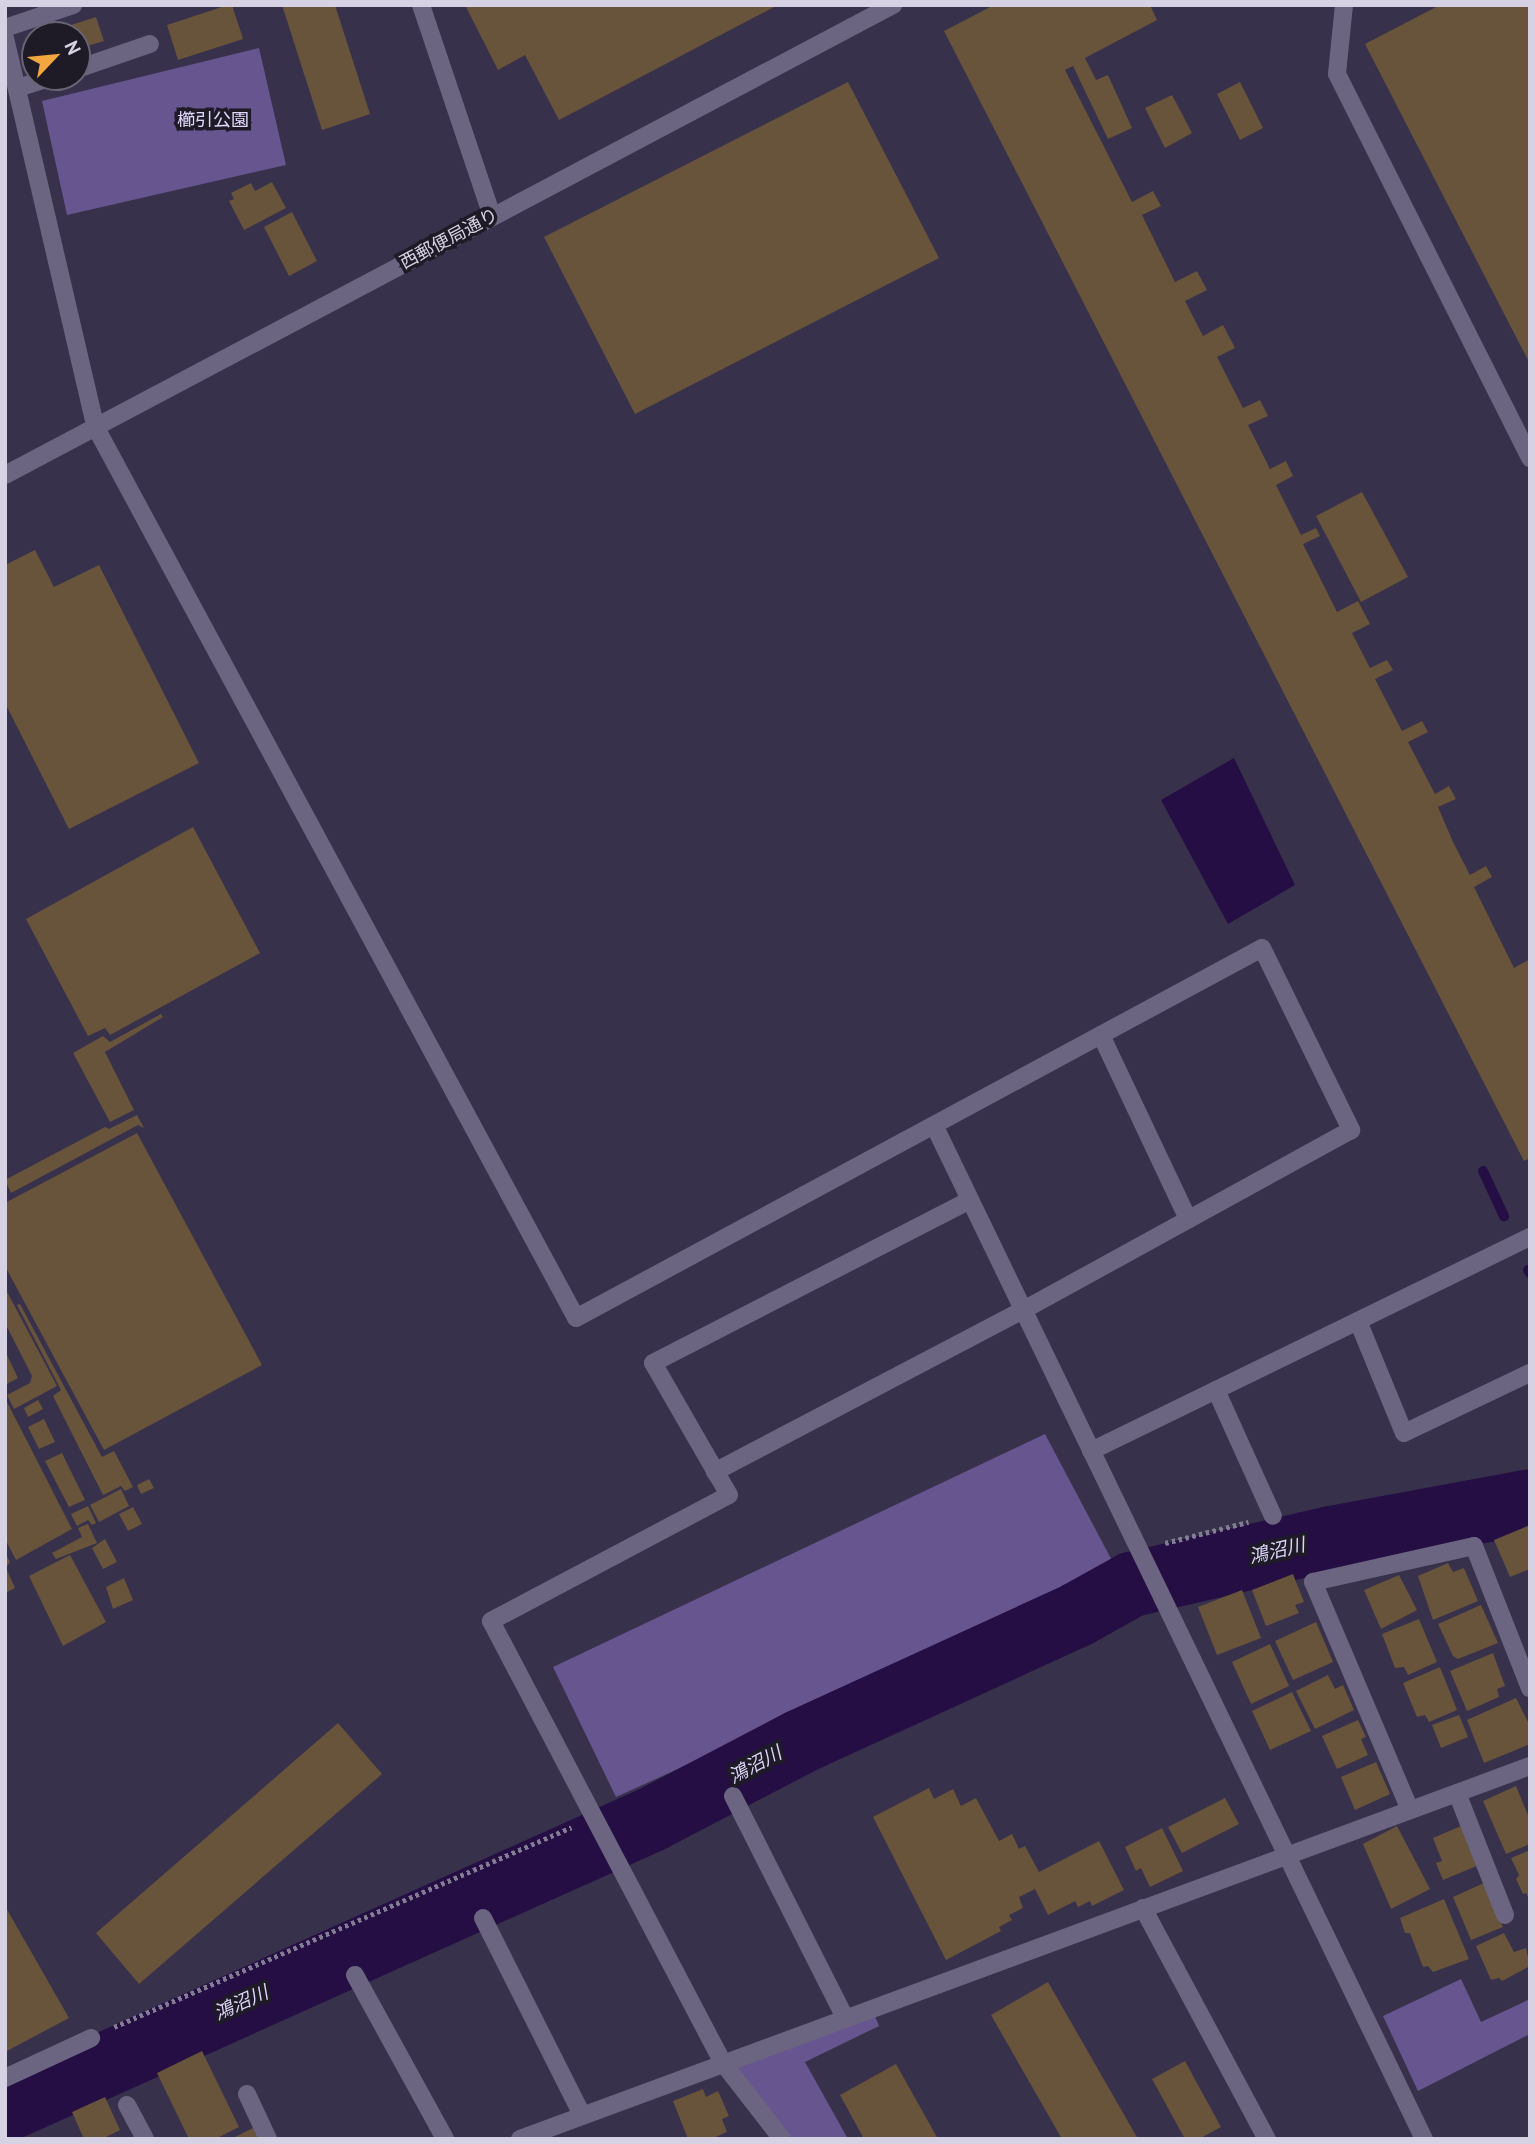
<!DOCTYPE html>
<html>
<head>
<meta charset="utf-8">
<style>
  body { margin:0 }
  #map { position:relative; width:1535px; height:2144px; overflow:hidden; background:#38314b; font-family:"PT Sans","Noto Sans JP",sans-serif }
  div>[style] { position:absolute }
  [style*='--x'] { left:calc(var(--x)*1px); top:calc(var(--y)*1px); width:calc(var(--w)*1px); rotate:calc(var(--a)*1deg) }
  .green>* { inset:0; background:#66558f }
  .water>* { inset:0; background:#240e44 }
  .stream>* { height:10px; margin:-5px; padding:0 5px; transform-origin:5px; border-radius:5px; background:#240e44 }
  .river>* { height:65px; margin:-32.5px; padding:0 32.5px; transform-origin:32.5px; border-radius:32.5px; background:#240e44 }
  .building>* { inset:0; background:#68533b }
  .path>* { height:4.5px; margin-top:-2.25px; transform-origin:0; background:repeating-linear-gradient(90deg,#837d93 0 3.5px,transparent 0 7px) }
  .minor>* { height:18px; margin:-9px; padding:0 9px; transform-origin:9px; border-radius:9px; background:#6c6581 }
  span { translate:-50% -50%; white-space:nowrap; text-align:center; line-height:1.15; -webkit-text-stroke:7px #1e1b27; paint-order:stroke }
  .park-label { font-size:18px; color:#e1d8fd }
  .street-label { font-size:18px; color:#d6d2e3 }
  .water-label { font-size:19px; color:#ddd4f8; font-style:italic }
  .frame { position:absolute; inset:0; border:7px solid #d6d2e3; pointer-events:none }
  .north { position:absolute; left:21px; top:21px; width:70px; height:70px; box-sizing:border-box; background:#1e1b27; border:2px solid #686472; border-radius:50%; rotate:64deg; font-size:19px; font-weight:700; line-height:28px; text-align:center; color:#d6d2e3 }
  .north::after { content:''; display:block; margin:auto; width:24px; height:32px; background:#f1a63f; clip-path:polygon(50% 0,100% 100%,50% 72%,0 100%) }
</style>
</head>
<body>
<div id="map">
  <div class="green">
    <i style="clip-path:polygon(259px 48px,286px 165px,67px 215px,42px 101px)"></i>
    <i style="clip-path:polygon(1045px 1434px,1117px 1570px,616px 1797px,553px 1667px)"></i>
    <i style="clip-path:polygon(1461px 1979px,1481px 2022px,1530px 1999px,1530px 2034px,1418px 2091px,1383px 2016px)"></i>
    <i style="clip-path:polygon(873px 2011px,879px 2026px,805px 2062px,848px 2139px,786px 2139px,728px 2065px)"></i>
  </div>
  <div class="water">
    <i style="clip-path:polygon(1234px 758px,1295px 885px,1228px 924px,1161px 800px)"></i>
  </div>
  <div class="stream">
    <i style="--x:1483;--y:1171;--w:50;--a:65"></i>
    <i style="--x:1528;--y:1270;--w:4;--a:56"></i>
  </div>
  <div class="river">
    <i style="--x:5;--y:2109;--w:708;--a:-24.18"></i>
    <i style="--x:651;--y:1819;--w:168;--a:-27.6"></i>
    <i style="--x:800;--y:1741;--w:305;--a:-24.6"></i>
    <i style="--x:1077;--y:1614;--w:62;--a:-29.1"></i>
    <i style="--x:1131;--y:1584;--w:205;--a:-13"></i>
    <i style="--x:1331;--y:1538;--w:202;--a:-10.5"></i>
  </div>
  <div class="building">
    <i style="clip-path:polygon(228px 5px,232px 5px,243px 39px,178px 60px,167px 25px)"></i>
    <i style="clip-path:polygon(282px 5px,335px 5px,370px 114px,322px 130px)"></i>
    <i style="clip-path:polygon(465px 5px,778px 5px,559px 120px,525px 55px,498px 70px)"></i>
    <i style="clip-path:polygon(994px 5px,1150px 5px,1157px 20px,1085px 58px,1096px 80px,1108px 75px,1132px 128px,1108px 139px,1073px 66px,1065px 70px,1132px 202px,1153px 191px,1161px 206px,1142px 215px,1175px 282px,1197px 271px,1207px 290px,1185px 301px,1203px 336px,1223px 325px,1235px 348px,1217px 357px,1243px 408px,1260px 400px,1268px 416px,1248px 425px,1270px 469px,1286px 461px,1293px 476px,1276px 485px,1301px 535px,1316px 528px,1320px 536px,1303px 544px,1337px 612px,1358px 601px,1370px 624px,1352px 633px,1370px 668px,1387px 660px,1393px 670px,1375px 679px,1402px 731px,1422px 721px,1428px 732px,1408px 742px,1435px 794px,1449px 786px,1456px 799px,1438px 807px,1453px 842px,1470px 875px,1486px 866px,1492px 877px,1474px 887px,1514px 968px,1530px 959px,1530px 1158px,1524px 1161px,944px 31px)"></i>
    <i style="clip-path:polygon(1440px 5px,1530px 5px,1530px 364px,1365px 44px)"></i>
    <i style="clip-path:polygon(96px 17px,104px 41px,77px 49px,77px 35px,40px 35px)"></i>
    <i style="clip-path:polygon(848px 82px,939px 258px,635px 414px,544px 237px)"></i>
    <i style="clip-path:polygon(1240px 82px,1263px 128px,1240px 140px,1217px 94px)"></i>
    <i style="clip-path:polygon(1172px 95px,1192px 133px,1165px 148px,1145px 108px)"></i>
    <i style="clip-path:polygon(272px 182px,286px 208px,244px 230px,229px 201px,234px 199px,231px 193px,251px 183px,255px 191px)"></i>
    <i style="clip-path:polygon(292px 212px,317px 261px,289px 276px,264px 227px)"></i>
    <i style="clip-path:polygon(1362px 492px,1408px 577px,1361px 602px,1316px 516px)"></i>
    <i style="clip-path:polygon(35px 550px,54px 587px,99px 565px,199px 763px,69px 829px,5px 703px,5px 565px)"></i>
    <i style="clip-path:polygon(193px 827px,260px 953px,110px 1035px,105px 1028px,88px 1036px,26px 919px)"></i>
    <i style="clip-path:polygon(161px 1014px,163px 1017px,105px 1052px,134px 1110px,110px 1122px,73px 1053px,103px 1036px,110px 1042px)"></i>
    <i style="clip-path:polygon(137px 1115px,144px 1128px,138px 1125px,11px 1193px,5px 1180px,105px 1127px,109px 1129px)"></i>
    <i style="clip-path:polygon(137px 1133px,262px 1365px,104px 1450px,5px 1266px,5px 1203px)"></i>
    <i style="clip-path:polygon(5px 1288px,57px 1386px,14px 1409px,7px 1395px,30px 1383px,32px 1376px,5px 1323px)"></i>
    <i style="clip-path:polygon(20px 1304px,102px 1457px,114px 1451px,133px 1487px,125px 1491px,121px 1486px,103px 1495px,53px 1396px,61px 1390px,17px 1305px)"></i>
    <i style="clip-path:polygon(5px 1351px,18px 1378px,5px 1385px)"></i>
    <i style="clip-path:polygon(5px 1398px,72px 1529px,16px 1560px,5px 1539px)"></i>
    <i style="clip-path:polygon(38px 1400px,43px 1409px,28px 1417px,24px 1408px)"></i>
    <i style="clip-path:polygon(44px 1419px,55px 1442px,39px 1449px,28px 1427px)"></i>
    <i style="clip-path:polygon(62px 1453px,85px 1500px,69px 1507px,45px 1461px)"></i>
    <i style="clip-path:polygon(149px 1479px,154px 1488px,141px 1494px,137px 1485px)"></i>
    <i style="clip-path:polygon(121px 1489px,129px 1506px,99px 1522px,90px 1505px)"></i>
    <i style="clip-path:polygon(88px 1506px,96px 1523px,92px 1525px,88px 1520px,77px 1526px,71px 1514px)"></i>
    <i style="clip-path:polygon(133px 1507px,142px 1524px,128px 1531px,119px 1514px)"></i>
    <i style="clip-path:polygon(88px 1524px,97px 1543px,56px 1559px,52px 1553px,82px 1537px,78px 1528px)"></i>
    <i style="clip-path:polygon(1530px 1525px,1530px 1569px,1510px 1577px,1494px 1540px)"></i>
    <i style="clip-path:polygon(105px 1539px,117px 1562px,103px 1569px,92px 1548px)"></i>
    <i style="clip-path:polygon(5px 1552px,10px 1562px,6px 1568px,15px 1588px,5px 1593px)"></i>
    <i style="clip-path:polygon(70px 1555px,106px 1622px,63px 1646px,29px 1576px)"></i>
    <i style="clip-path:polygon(1448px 1563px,1453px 1572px,1464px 1568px,1478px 1601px,1433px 1620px,1418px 1576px)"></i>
    <i style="clip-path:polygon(1293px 1574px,1304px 1602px,1295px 1605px,1299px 1613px,1266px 1626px,1252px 1590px)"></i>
    <i style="clip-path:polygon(1399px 1575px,1417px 1610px,1381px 1629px,1364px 1590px)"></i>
    <i style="clip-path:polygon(124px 1578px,133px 1600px,113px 1609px,106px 1587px)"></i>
    <i style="clip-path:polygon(1242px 1590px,1261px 1638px,1217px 1655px,1198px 1607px)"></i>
    <i style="clip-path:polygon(1481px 1605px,1498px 1643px,1458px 1659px,1453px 1656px,1438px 1624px)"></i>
    <i style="clip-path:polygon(1419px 1619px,1437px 1662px,1408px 1675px,1404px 1667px,1395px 1668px,1382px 1634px)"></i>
    <i style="clip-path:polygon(1316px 1622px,1333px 1662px,1293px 1680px,1275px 1641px)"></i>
    <i style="clip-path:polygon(1270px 1644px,1289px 1686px,1251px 1704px,1232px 1662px)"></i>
    <i style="clip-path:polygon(1493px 1653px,1505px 1686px,1497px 1689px,1499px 1697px,1467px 1711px,1450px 1671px)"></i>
    <i style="clip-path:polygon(1440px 1667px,1457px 1710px,1429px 1722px,1425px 1715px,1417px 1717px,1403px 1683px)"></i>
    <i style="clip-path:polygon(1328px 1675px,1335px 1689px,1343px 1685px,1354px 1710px,1315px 1729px,1296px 1691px)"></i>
    <i style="clip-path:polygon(1292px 1692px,1311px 1731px,1270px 1750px,1252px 1711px)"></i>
    <i style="clip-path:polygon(1516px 1698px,1529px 1724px,1530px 1744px,1484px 1763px,1467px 1720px)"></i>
    <i style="clip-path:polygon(1459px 1715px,1468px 1737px,1441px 1748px,1432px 1725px)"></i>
    <i style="clip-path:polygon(1358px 1720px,1366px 1737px,1361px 1739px,1368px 1755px,1337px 1769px,1322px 1736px)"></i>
    <i style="clip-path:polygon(338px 1723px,382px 1774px,139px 1984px,96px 1933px)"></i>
    <i style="clip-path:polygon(1376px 1762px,1390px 1794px,1355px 1810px,1341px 1777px)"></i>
    <i style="clip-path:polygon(1516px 1786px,1530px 1820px,1530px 1844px,1506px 1854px,1483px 1801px)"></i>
    <i style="clip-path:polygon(929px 1788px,934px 1799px,953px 1789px,961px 1806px,976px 1798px,999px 1841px,1012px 1834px,1019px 1849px,1025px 1846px,1039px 1872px,1099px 1841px,1124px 1890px,1092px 1906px,1090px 1901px,1078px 1907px,1075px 1901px,1048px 1915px,1035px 1889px,1019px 1897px,1023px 1908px,1009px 1915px,1012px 1920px,999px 1927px,1001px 1931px,946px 1960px,873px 1817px)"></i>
    <i style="clip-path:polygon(1225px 1798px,1239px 1824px,1182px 1853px,1168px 1827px)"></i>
    <i style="clip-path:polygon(1397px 1826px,1430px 1889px,1391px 1909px,1363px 1844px)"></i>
    <i style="clip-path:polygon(1461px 1826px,1479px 1865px,1443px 1880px,1436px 1863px,1442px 1861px,1433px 1838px)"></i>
    <i style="clip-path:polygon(1162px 1828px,1183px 1871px,1150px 1887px,1141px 1868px,1136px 1871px,1125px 1847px)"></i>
    <i style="clip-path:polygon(1530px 1850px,1530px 1901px,1526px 1893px,1523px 1894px,1516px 1879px,1519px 1875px,1511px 1858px)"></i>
    <i style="clip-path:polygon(1484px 1883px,1503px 1927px,1471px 1940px,1453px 1897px)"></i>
    <i style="clip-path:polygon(1444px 1899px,1469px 1959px,1433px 1972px,1428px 1966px,1423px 1967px,1410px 1933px,1405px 1933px,1400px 1918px)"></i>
    <i style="clip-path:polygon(5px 1906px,69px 2018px,5px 2052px)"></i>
    <i style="clip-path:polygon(1504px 1933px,1514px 1952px,1526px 1948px,1530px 1966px,1502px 1981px,1499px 1978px,1491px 1980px,1476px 1946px)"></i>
    <i style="clip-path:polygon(1048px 1982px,1138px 2139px,1062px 2139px,991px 2015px)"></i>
    <i style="clip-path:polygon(202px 2051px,239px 2127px,215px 2139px,189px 2139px,157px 2073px)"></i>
    <i style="clip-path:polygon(1185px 2061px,1221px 2127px,1199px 2139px,1185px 2139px,1152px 2079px)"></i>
    <i style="clip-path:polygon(896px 2064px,938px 2139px,864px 2139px,840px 2095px)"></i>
    <i style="clip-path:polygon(703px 2089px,706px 2097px,718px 2091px,729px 2116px,722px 2119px,727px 2132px,711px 2139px,688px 2139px,673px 2101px)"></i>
    <i style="clip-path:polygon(105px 2097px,120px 2130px,102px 2139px,84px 2139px,72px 2112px)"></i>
    <i style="clip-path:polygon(253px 2128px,259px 2139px,231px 2139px)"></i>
  </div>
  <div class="path">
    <i style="--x:1165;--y:1543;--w:86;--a:-14.2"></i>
    <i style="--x:114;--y:2027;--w:499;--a:-23.6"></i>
  </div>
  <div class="minor">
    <i style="--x:421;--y:5;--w:223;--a:71.4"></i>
    <i style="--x:1344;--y:5;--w:69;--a:95.8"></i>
    <i style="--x:1337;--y:74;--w:430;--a:63.3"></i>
    <i style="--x:5;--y:28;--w:72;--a:-18.7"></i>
    <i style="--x:5;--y:38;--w:398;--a:76.9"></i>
    <i style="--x:95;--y:426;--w:1013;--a:61.66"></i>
    <i style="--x:576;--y:1318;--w:779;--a:-28.34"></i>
    <i style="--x:1262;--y:948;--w:203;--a:63.9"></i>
    <i style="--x:1351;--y:1130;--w:374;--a:151.2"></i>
    <i style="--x:1023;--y:1310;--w:348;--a:152.3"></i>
    <i style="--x:77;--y:69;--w:77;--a:-18.9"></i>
    <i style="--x:18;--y:88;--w:36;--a:-18"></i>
    <i style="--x:5;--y:475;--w:1005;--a:-27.89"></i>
    <i style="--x:1101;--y:1035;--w:204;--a:64.7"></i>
    <i style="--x:934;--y:1125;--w:1126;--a:64.21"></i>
    <i style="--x:1358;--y:1321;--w:121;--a:67.7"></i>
    <i style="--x:1404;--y:1433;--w:140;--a:-25.5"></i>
    <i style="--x:1216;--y:1390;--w:138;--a:65.7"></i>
    <i style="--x:1091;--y:1451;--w:488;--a:-26"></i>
    <i style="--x:1457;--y:1793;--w:131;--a:68.5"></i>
    <i style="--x:733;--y:1796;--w:249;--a:63.2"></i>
    <i style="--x:1410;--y:1810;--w:248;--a:-113"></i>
    <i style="--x:1313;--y:1582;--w:165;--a:-12.6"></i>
    <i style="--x:1474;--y:1546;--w:153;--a:68.5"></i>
    <i style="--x:1143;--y:1908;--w:262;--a:61.8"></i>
    <i style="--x:483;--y:1918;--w:220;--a:63.3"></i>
    <i style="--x:355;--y:1975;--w:187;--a:61.2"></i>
    <i style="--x:5;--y:2078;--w:95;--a:-24.9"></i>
    <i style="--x:247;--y:2094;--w:50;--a:65"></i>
    <i style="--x:127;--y:2105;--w:38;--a:62"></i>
    <i style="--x:520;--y:2139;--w:1077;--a:-20.27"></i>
    <i style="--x:782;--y:2139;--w:96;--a:-127.8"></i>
    <i style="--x:723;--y:2063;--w:499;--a:-117.7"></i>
    <i style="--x:491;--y:1621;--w:269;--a:-27.9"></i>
    <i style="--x:729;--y:1495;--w:152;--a:-119.9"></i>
    <i style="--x:653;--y:1363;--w:356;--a:-27.2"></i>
  </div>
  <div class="park-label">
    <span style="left:213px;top:120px">櫛引公園</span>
  </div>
  <div class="street-label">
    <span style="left:449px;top:239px;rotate:-28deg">西郵便局通り</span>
  </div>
  <div class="water-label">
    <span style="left:1277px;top:1551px;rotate:-13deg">鴻沼川</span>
    <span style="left:755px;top:1765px;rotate:-28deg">鴻沼川</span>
    <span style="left:241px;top:2003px;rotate:-24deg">鴻沼川</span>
  </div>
  <div class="frame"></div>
  <div class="north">N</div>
</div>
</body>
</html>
